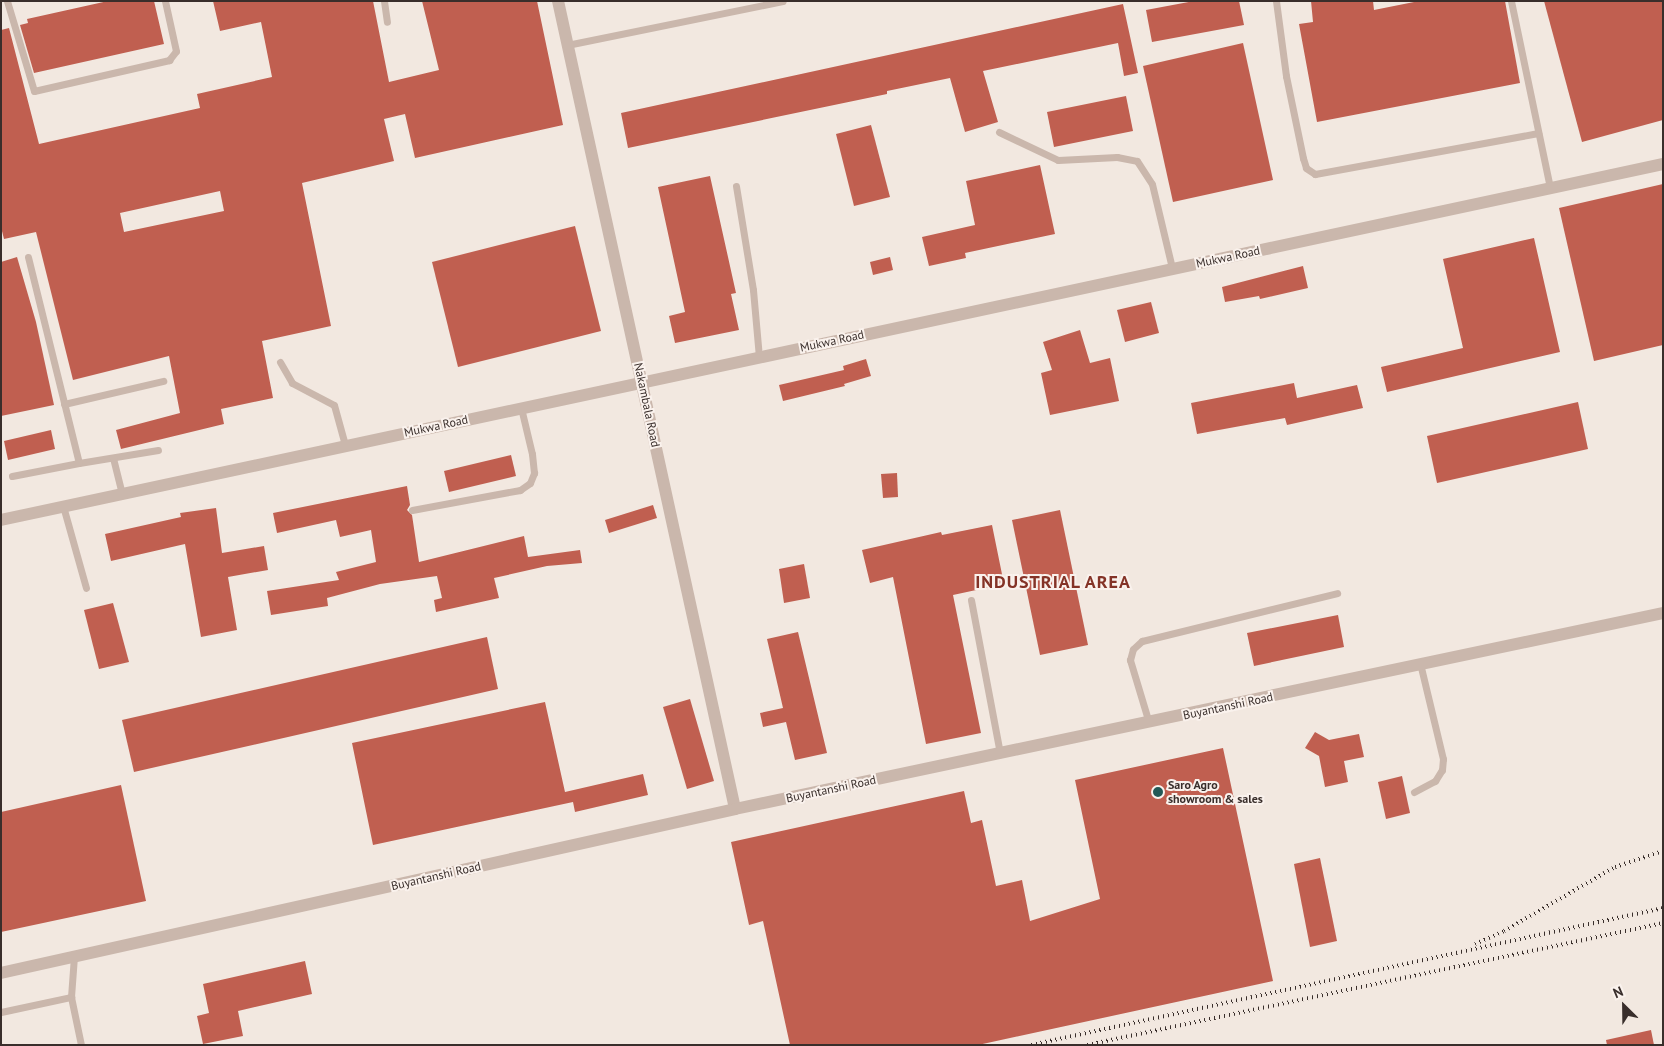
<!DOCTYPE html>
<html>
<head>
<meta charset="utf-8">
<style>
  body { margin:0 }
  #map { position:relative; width:1664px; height:1046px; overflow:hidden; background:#f2e8e0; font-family:"PT Sans",sans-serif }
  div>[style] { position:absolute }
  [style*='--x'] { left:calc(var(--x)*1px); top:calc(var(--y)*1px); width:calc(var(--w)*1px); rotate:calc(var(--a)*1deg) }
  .building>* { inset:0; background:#c05f50 }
  .service>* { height:7px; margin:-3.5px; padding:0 3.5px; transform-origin:3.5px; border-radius:3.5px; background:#cab7ac }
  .minor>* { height:12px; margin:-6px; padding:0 6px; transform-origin:6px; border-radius:6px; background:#cab7ac }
  .rail>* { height:4px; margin-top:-2px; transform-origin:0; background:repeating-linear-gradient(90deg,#392e2b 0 1px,transparent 0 5px) }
  .dots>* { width:14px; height:14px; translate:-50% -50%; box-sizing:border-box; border:2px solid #faf2ed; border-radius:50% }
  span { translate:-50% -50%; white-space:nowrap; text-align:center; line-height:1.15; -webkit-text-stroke:4px #faf2ed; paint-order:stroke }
  .street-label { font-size:12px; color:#392e2b }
  .poi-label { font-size:12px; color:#392e2b; font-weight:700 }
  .left { translate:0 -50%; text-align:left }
  .district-label { font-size:18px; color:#843327; font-weight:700; letter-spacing:1px }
  .frame { position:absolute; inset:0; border:2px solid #392e2b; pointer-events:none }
  .north { position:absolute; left:1599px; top:981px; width:50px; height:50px; -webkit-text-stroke:4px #faf2ed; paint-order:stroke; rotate:337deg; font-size:14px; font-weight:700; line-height:20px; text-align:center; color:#392e2b }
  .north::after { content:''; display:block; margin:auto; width:18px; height:22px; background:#392e2b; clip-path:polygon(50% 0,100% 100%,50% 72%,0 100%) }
</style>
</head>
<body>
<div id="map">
  <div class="building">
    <i style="clip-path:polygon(108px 1px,154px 1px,164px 44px,34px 73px,20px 25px,28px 23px,27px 19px)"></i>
    <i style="clip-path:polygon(evenodd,213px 1px,373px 1px,389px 82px,439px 70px,422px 1px,537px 1px,563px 125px,415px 158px,405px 114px,384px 119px,394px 161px,302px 183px,331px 326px,262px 341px,273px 398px,221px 409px,224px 424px,121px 449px,116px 430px,180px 413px,169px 356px,73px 380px,36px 232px,4px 239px,1px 227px,1px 30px,9px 28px,39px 144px,200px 108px,197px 94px,272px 77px,261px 22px,220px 31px,213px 1px,220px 191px,224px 211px,124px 232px,120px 213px,220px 191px)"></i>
    <i style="clip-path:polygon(1194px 1px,1239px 1px,1244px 25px,1152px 42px,1146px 10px)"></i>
    <i style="clip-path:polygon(1311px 1px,1373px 1px,1374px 10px,1419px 1px,1505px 1px,1520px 83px,1317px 122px,1299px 24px,1313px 22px)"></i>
    <i style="clip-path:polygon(1544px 1px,1663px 1px,1663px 120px,1582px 142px)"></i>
    <i style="clip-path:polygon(1123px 4px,1138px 73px,1124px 76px,1118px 43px,983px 71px,998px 122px,965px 132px,950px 78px,887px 91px,887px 94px,628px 148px,621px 113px)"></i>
    <i style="clip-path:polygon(1243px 43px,1273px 180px,1173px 202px,1143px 66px)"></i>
    <i style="clip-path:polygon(1126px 96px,1133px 131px,1054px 147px,1047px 112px)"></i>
    <i style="clip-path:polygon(871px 125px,890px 197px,854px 206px,836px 134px)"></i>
    <i style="clip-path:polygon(1040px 165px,1055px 234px,965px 253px,966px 258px,929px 266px,922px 237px,975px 225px,966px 181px)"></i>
    <i style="clip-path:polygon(710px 176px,736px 293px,731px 294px,739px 330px,675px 343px,669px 316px,685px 312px,658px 187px)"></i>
    <i style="clip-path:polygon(1663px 184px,1663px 345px,1594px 361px,1559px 208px)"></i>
    <i style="clip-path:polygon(575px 226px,601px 331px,458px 367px,432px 262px)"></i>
    <i style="clip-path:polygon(1534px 238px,1560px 352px,1387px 392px,1381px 367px,1463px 348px,1443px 259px)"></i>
    <i style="clip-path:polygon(17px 257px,36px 322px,54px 405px,1px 416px,1px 262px)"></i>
    <i style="clip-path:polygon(890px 257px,893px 270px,873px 275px,870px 262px)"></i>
    <i style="clip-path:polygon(1303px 266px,1308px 288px,1260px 299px,1259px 296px,1225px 302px,1222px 287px)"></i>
    <i style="clip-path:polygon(1151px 302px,1159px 333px,1125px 342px,1117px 310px)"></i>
    <i style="clip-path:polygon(1080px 330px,1090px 363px,1110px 358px,1119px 401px,1050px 415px,1041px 373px,1052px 370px,1043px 342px)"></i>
    <i style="clip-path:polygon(866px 359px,871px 376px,844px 384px,845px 386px,783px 401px,779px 385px,844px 370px,843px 366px)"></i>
    <i style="clip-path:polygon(1294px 383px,1297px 398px,1357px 385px,1363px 408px,1287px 425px,1285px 418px,1197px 434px,1191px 403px)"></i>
    <i style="clip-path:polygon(1578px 402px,1588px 449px,1437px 483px,1427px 436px)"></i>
    <i style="clip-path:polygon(51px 430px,55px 449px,8px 460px,4px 441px)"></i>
    <i style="clip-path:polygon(511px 455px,516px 476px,449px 492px,444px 471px)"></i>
    <i style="clip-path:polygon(897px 473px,898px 497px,883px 498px,881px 474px)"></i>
    <i style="clip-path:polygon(407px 486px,410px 505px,407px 510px,412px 515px,419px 562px,524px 536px,528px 557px,580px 550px,582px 563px,547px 566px,494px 578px,499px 598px,436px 612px,434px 600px,442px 598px,437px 576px,380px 584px,327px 598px,328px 606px,271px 615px,267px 591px,339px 580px,336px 572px,376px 562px,371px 530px,340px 537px,336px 520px,277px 533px,273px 513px)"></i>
    <i style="clip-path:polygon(653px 505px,657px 518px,609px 533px,605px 520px)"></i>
    <i style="clip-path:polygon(216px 508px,222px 553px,264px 546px,268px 570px,228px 577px,237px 630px,201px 637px,185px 544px,111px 561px,105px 534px,181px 517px,180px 513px)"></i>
    <i style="clip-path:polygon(1060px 510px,1088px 645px,1040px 655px,1012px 520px)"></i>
    <i style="clip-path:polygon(992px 525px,1004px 584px,953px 595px,981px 733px,926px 744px,893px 577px,870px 583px,862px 550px,941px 532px,942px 535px)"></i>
    <i style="clip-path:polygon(804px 564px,810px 598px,784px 603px,779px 569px)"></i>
    <i style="clip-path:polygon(113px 603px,129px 662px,99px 669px,84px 610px)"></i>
    <i style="clip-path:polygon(1338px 615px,1344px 647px,1254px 666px,1247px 633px)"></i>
    <i style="clip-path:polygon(798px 632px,827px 753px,795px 760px,786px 722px,763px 727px,760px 713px,783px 708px,767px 639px)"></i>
    <i style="clip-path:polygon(487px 637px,498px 689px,134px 772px,122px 720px)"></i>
    <i style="clip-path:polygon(690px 699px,714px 781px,687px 789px,663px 707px)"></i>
    <i style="clip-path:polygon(545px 702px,565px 792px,643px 774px,648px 795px,575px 812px,573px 802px,373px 845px,352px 743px)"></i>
    <i style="clip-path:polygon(1315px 732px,1329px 740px,1359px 734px,1364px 757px,1344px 761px,1348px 782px,1325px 787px,1319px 756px,1305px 748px)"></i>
    <i style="clip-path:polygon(1223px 748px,1273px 981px,978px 1045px,790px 1045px,763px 921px,749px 925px,731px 842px,964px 791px,971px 823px,982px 820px,996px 886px,1022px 880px,1030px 921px,1100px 899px,1075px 780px)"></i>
    <i style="clip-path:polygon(1402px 776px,1410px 813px,1386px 819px,1378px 782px)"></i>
    <i style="clip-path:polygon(121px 785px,146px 901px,1px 932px,1px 812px)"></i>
    <i style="clip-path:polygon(1320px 858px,1337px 941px,1310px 947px,1294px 864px)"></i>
    <i style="clip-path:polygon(305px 961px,312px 994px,238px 1011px,243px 1036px,203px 1044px,197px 1016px,209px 1013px,203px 984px)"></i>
    <i style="clip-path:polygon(1651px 1030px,1654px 1045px,1607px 1045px,1606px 1040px)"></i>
  </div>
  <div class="service">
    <i style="--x:7;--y:1;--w:94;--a:73.3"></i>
    <i style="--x:34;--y:91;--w:139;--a:-12.9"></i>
    <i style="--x:169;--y:60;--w:11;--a:-52"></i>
    <i style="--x:176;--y:51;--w:51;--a:-102.4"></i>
    <i style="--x:384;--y:1;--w:21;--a:82"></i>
    <i style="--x:1276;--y:1;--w:76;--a:82.4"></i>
    <i style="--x:1286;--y:76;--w:84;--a:78.3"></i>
    <i style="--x:1303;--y:158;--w:10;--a:73"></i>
    <i style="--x:1306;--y:168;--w:11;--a:34"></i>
    <i style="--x:1315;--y:174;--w:227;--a:-10.4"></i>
    <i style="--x:1511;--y:1;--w:191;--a:78.2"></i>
    <i style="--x:567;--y:45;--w:220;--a:-11.5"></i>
    <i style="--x:999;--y:132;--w:65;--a:25.4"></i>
    <i style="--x:1058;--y:160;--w:59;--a:-2.9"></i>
    <i style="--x:1117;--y:157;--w:20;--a:11"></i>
    <i style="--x:1137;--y:161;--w:27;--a:57"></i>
    <i style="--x:1152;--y:184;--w:86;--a:76.6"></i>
    <i style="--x:736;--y:186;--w:105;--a:80.7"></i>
    <i style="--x:753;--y:290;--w:67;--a:84.9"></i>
    <i style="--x:28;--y:257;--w:212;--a:76.1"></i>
    <i style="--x:79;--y:463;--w:80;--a:-9.3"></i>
    <i style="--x:280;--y:362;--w:24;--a:60"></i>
    <i style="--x:292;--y:383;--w:47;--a:27.6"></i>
    <i style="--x:334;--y:405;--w:41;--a:74.6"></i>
    <i style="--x:64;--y:404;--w:102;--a:-13.1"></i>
    <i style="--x:113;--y:458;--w:36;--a:76"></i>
    <i style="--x:12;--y:476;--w:68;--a:-11"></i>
    <i style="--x:63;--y:506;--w:85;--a:74.3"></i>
    <i style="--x:412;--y:510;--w:110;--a:-10.5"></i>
    <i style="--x:520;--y:490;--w:12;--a:-35"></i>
    <i style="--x:530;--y:483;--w:11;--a:-68"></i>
    <i style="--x:534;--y:473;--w:19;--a:-96"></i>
    <i style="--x:532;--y:454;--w:47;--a:-103.4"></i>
    <i style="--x:971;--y:600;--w:157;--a:79.3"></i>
    <i style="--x:1149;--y:723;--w:66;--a:-106.8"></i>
    <i style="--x:1130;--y:660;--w:11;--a:-75"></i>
    <i style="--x:1133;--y:649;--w:12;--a:-42"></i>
    <i style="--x:1142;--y:641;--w:201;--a:-13.8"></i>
    <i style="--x:1414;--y:792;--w:24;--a:-28"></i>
    <i style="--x:1435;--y:781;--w:13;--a:-58"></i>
    <i style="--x:1442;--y:770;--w:11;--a:-85"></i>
    <i style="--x:1443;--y:759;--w:99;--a:-103.5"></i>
    <i style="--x:71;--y:997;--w:49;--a:78.2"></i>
    <i style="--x:1;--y:1012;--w:72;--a:-12.1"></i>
    <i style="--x:71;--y:997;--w:41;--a:-85.8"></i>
  </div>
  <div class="minor">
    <i style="--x:558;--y:1;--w:827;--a:77.64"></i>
    <i style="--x:1;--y:520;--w:1700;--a:-12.09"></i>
    <i style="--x:1;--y:973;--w:752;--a:-12.59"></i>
    <i style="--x:735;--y:809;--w:948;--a:-11.93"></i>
  </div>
  <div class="rail">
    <i style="--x:1475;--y:944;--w:32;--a:-24"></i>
    <i style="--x:1504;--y:931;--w:128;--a:-30"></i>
    <i style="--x:1615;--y:867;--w:51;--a:-18.4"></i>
    <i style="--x:1031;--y:1045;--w:647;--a:-12.23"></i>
    <i style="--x:1087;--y:1045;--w:589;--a:-11.96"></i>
  </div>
  <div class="dots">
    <i style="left:1158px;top:792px;background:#225856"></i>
  </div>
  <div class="street-label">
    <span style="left:1228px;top:257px;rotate:-12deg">Mukwa Road</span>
    <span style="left:832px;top:341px;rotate:-12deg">Mukwa Road</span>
    <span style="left:647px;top:405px;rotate:78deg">Nakambala Road</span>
    <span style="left:436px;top:426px;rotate:-12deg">Mukwa Road</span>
    <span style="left:1228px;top:706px;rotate:-12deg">Buyantanshi Road</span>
    <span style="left:831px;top:789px;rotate:-12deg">Buyantanshi Road</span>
    <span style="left:436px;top:876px;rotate:-13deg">Buyantanshi Road</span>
  </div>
  <div class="poi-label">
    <span class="left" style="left:1168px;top:792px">Saro Agro<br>showroom &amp; sales</span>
  </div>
  <div class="district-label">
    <span style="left:1053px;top:582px">INDUSTRIAL AREA</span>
  </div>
  <div class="frame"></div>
  <div class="north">N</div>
</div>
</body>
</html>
